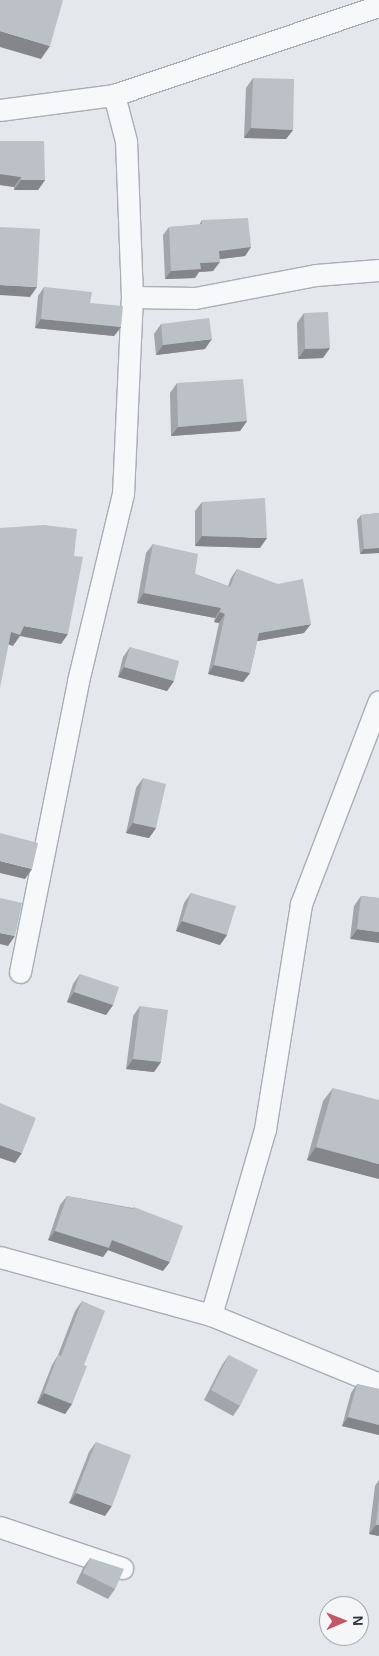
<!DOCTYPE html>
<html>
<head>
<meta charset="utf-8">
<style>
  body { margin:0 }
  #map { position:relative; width:379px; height:1656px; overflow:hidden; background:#e4e7eb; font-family:Helvetica,sans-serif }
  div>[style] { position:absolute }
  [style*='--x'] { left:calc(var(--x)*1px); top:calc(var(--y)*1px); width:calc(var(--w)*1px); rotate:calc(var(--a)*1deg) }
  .roads { filter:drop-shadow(1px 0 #a9aeb5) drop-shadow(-1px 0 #a9aeb5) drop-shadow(0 1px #a9aeb5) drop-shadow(0 -1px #a9aeb5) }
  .street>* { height:21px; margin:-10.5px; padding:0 10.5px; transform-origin:10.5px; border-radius:10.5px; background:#f7f8fa }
  .wall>* { inset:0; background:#a2a5ab }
  .shaded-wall>* { inset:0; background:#84868b }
  .building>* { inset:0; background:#bcc0c7 }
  span { translate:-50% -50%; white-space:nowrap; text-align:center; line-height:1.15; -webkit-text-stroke:4px #f4f6f8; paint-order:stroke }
  .north { position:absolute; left:319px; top:1596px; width:50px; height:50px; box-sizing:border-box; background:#f4f6f8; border:1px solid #a4a9af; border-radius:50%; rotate:89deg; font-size:14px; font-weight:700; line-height:20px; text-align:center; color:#2d3542 }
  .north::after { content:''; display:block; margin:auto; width:18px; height:22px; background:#c45566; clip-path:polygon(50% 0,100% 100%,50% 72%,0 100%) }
</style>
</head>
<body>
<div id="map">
  <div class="roads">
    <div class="street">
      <i style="--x:0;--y:110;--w:115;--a:-7.5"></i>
      <i style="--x:114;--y:95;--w:280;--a:-18.6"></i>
      <i style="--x:132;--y:297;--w:63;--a:0.9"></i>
      <i style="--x:195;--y:298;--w:123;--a:-10.8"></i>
      <i style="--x:316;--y:275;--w:63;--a:-4.5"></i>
      <i style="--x:20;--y:972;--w:297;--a:-78.7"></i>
      <i style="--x:78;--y:681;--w:192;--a:-76.5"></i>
      <i style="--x:123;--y:494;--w:197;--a:-87.4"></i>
      <i style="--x:132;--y:297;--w:156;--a:-92.2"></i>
      <i style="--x:126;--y:141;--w:48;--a:-104.6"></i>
      <i style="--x:0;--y:1257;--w:219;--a:15.4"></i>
      <i style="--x:211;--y:1315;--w:182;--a:22.3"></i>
      <i style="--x:211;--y:1315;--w:194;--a:-73.8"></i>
      <i style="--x:265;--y:1129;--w:228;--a:-80.9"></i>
      <i style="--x:301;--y:904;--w:217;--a:-69"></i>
      <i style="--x:0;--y:1527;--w:129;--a:18.6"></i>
    </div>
  </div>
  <div class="wall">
    <i style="clip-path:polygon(253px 78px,293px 130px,286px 139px,244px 138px,246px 88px)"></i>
    <i style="clip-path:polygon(0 141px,45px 180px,38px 190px,14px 190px,14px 187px,0 185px)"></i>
    <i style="clip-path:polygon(202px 220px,251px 247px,245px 256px,219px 259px,213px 271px,199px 272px,195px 278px,165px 279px,163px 235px,169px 227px,199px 225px)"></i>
    <i style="clip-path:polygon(44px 287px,121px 327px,114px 336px,35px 328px,38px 296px)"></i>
    <i style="clip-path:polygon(304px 313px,323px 358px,298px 359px,297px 323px)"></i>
    <i style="clip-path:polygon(161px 324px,205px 349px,156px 355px,154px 334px)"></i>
    <i style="clip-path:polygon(177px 383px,247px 421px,240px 431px,171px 436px,170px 393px)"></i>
    <i style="clip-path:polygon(202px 502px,260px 548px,195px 546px,195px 511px)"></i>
    <i style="clip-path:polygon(379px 513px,379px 553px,360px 554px,357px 520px,361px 515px)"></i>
    <i style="clip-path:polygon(153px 544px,195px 574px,228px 586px,231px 578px,237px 569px,304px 633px,257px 641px,250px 673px,243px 682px,208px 674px,219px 623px,214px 622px,215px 618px,137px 603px,146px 553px)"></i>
    <i style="clip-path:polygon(130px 647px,174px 681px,167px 691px,118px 677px,123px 657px)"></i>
    <i style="clip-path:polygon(143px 778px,156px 828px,149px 838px,126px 833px,136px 788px)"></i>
    <i style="clip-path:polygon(191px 893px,227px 935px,220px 945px,176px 931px,184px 903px)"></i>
    <i style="clip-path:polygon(361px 896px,379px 898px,350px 939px,354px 906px)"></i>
    <i style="clip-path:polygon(80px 974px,113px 1005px,106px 1015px,67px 1002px,73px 984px)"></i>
    <i style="clip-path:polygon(140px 1006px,161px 1062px,154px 1072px,126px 1069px,133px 1016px)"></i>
    <i style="clip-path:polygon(333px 1088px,379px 1179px,307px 1160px,323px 1101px)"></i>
    <i style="clip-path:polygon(67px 1196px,133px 1208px,134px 1207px,163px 1271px,108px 1250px,103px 1257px,48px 1240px,60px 1205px)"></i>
    <i style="clip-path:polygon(82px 1301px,84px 1365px,72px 1404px,65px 1414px,37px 1403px,52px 1365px,58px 1355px,75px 1311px)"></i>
    <i style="clip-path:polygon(229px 1355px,240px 1406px,233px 1416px,204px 1400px,222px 1365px)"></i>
    <i style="clip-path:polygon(357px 1384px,379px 1389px,379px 1435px,342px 1426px,351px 1393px)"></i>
    <i style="clip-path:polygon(96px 1442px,105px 1516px,69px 1503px,89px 1452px)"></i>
    <i style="clip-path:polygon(379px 1480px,379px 1536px,369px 1534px,375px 1486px)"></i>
    <i style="clip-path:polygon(90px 1558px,115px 1589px,108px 1599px,76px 1583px,83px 1568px)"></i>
  </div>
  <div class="shaded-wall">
    <i style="clip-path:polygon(0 31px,50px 46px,41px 59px,0 47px)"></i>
    <i style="clip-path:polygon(251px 128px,293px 130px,286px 139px,244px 138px)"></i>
    <i style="clip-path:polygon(0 174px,21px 177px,14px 187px,0 185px)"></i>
    <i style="clip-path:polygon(21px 180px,45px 180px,38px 190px,14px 190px)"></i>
    <i style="clip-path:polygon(251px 247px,245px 256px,213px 260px,219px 251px)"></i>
    <i style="clip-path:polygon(220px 262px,213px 271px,199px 272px,195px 278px,165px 279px,171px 271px,200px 263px)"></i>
    <i style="clip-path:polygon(0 285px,37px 287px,30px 297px,0 295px)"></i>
    <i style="clip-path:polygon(41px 319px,121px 327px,114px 336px,35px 328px)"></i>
    <i style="clip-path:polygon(212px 339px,205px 349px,156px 355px,163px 345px)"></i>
    <i style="clip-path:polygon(330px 348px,323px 358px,298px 359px,305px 349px)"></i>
    <i style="clip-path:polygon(247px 421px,240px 431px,171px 436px,178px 427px)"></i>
    <i style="clip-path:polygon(202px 536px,267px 538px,260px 548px,195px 546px)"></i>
    <i style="clip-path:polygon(379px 548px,379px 553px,360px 554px,364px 549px)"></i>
    <i style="clip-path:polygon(144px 593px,221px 608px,215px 618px,137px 603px)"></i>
    <i style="clip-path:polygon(220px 612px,225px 614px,219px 623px,214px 622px)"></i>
    <i style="clip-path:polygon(311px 624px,304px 633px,252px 642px,259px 633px)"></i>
    <i style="clip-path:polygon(24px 626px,68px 634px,61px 644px,20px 636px,13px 646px,4px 643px,11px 632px)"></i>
    <i style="clip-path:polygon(214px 665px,250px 673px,243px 682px,208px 674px)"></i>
    <i style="clip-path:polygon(124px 667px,174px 681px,167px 691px,118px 677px)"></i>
    <i style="clip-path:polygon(133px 823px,156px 828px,149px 838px,126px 833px)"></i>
    <i style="clip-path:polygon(0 861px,32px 869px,25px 879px,0 873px)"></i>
    <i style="clip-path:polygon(182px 921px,227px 935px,220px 945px,176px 931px)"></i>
    <i style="clip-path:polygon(357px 929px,379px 932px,379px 943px,350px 939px)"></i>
    <i style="clip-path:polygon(0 933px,15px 936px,8px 946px,0 944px)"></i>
    <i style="clip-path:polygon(74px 992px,113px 1005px,106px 1015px,67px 1002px)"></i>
    <i style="clip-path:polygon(133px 1059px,161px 1062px,154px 1072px,126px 1069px)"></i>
    <i style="clip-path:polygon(0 1145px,22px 1153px,15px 1163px,0 1158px)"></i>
    <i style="clip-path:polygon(316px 1147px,379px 1164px,379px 1179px,307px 1160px)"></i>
    <i style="clip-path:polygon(55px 1231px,112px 1240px,170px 1262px,163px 1271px,108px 1250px,103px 1257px,48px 1240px)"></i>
    <i style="clip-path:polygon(44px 1393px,72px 1404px,65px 1414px,37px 1403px)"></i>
    <i style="clip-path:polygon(348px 1417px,379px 1425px,379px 1435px,342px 1426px)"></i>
    <i style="clip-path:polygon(76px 1493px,112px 1506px,105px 1516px,69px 1503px)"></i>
    <i style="clip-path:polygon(376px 1525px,379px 1525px,379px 1536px,369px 1534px)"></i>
  </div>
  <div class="building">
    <i style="clip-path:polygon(0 0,63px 0,50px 46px,0 31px)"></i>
    <i style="clip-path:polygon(253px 78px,294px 79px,293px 130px,251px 128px)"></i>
    <i style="clip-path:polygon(0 141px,44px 141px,45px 180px,21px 180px,21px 177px,0 174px)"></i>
    <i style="clip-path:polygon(248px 218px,251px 247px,219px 251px,220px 262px,200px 263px,201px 269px,171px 271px,169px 227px,202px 224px,202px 220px)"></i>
    <i style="clip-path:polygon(0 227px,40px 229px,37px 287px,0 285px)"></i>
    <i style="clip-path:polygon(44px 287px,92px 292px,90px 303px,123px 306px,121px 327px,41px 319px)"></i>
    <i style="clip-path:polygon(328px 312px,330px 348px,305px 349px,304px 313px)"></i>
    <i style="clip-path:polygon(209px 318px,212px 339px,163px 345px,161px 324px)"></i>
    <i style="clip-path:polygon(243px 379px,247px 421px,178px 427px,177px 383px)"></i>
    <i style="clip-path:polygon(265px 498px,267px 538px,202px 536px,202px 502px)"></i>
    <i style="clip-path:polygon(379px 513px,379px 548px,364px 549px,361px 515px)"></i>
    <i style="clip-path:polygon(44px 525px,77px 529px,74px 556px,83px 557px,68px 634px,24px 626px,20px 635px,11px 632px,0 688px,0 528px)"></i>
    <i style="clip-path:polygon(153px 544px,198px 554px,195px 574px,230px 587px,237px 569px,278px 584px,303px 579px,311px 624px,259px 633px,250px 673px,214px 665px,225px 614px,220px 612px,221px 608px,144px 593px)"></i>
    <i style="clip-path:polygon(130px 647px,179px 661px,174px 681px,124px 667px)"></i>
    <i style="clip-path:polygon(143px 778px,166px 784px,156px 828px,133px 823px)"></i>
    <i style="clip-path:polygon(0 833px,38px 843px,32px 869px,0 861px)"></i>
    <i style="clip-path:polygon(191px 893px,236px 906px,227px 935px,182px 921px)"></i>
    <i style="clip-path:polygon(361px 896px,379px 898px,379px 932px,357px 929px)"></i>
    <i style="clip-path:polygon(0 898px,22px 903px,15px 936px,0 933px)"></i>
    <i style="clip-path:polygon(80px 974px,119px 987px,113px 1005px,74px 992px)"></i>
    <i style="clip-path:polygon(140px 1006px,168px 1010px,161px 1062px,133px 1059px)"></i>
    <i style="clip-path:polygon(333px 1088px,379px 1100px,379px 1164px,316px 1147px)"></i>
    <i style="clip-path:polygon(0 1103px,36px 1118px,22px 1153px,0 1145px)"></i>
    <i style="clip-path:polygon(67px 1196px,134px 1209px,134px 1207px,183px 1226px,170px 1262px,112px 1240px,109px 1248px,55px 1231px)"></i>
    <i style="clip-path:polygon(82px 1301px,105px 1311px,84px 1365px,87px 1366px,72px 1404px,44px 1393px,58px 1355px,61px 1356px)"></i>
    <i style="clip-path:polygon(229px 1355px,258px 1370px,240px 1406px,211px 1390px)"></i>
    <i style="clip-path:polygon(357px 1384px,379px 1389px,379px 1425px,348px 1417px)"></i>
    <i style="clip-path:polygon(96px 1442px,131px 1455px,112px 1506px,76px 1493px)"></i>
    <i style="clip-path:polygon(379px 1498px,379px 1525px,376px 1525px)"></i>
    <i style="clip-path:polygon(90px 1558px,124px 1569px,115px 1589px,83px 1573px)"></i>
  </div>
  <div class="north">N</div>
</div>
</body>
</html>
